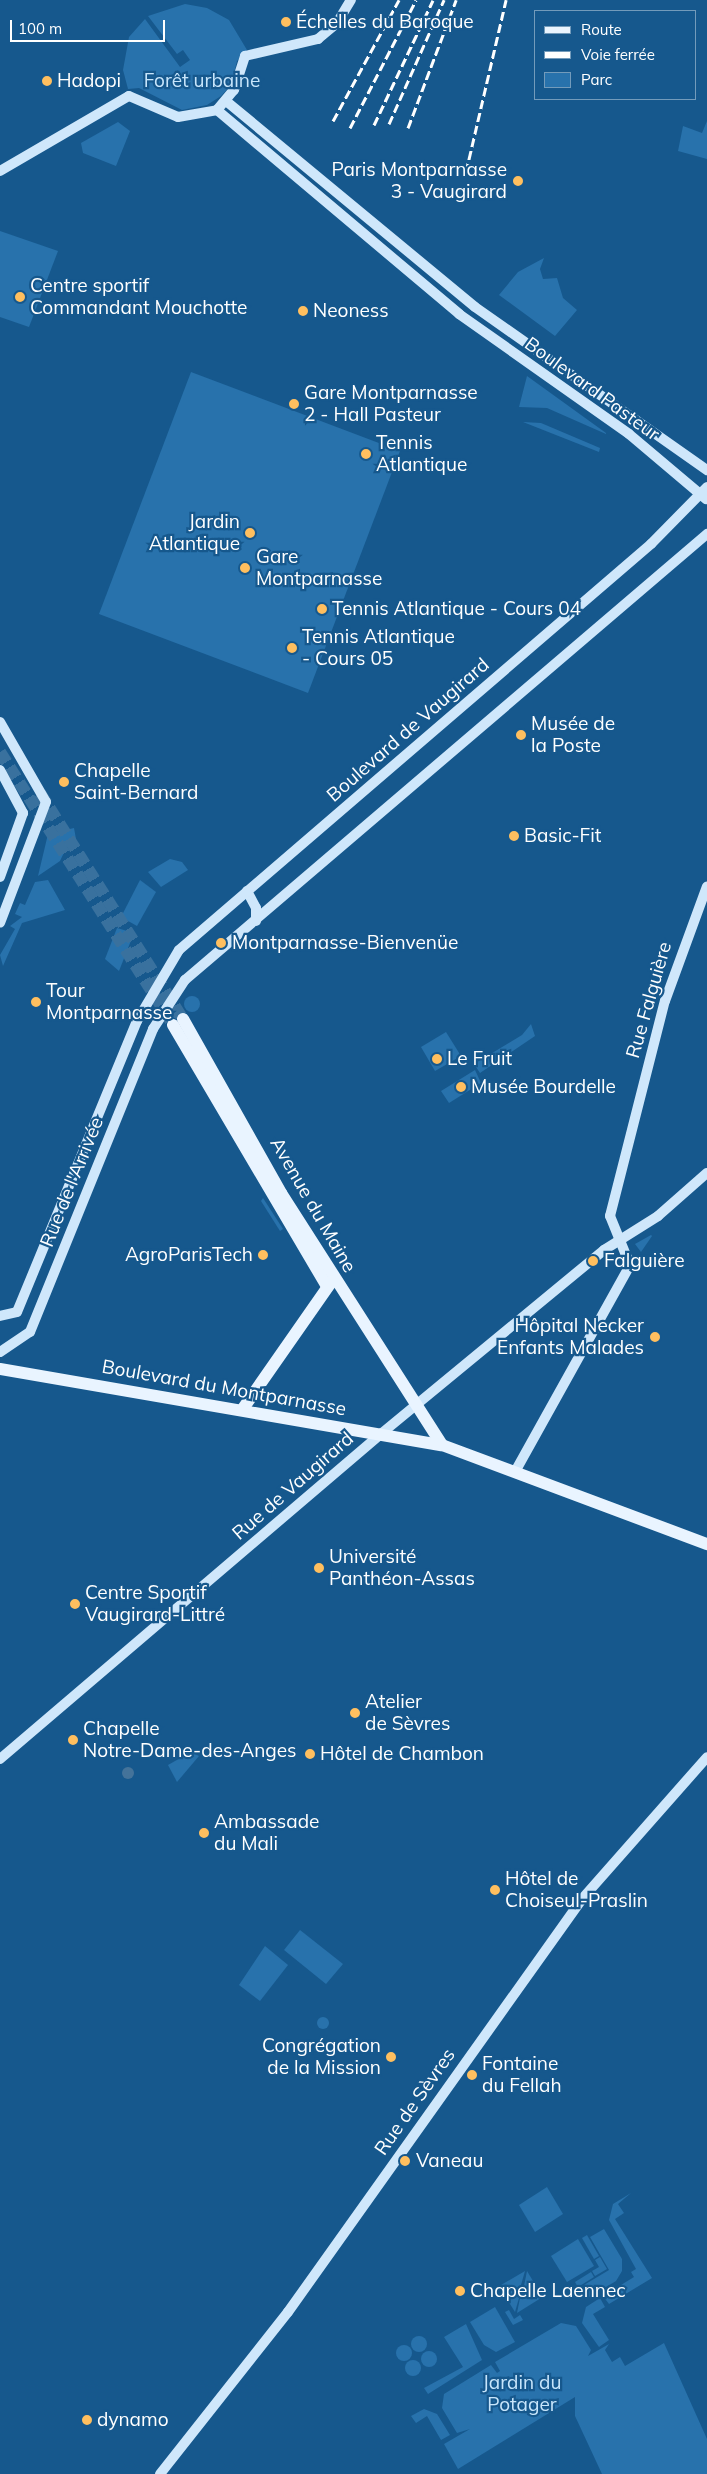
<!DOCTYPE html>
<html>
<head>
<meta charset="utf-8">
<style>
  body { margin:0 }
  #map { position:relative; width:707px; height:2474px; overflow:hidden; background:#16588d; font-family:Mulish,sans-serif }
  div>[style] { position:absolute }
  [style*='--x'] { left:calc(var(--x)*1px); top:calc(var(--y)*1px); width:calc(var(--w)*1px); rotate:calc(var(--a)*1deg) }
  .green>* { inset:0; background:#2872ac }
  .round { border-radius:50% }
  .water>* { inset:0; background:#44739a }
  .primary-tunnel>* { height:12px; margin-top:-6px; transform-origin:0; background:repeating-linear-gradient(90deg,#39719e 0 12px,transparent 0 18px) }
  .secondary>* { height:10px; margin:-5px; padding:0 5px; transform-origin:5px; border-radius:5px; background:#cfe7fb }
  .primary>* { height:12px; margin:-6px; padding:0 6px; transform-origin:6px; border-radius:6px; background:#e9f4ff }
  .rail>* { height:3px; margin-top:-1.5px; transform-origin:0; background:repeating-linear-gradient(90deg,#fff 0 9px,transparent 0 13px) }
  .dots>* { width:14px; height:14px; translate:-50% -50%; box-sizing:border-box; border:2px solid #16588d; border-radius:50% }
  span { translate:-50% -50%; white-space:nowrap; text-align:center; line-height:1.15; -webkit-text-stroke:4.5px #16588d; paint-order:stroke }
  .poi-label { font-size:19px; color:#fff }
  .left { translate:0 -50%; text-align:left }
  .right { translate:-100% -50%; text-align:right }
  .park-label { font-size:19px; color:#c7e5fb }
  .street-label { font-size:19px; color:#fff }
  .legend { position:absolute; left:534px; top:10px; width:162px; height:90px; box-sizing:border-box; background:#16588d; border:1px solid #739bbb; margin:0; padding:6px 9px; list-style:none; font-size:15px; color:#fff }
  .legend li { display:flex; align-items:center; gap:10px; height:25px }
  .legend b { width:25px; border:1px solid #739bbb }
  .scale { position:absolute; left:10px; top:20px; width:155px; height:22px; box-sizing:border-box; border:2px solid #fff; border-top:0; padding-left:6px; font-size:15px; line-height:18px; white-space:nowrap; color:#fff; -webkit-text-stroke:4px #16588d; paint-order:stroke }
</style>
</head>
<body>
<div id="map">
  <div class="green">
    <i style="clip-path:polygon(185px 4px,207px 8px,229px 20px,247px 50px,237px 61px,231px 85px,221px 96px,207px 105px,182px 110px,139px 88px,128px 89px,123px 70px,129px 37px,145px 19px,180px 67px,190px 60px,183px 50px,177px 54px,148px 16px)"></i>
    <i style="clip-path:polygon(707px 121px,707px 159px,678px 151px,683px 126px,702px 133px)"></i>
    <i style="clip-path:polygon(118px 122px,130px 131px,116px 166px,83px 153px,81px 143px)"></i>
    <i style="clip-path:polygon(0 231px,58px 251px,29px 327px,0 317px)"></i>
    <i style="clip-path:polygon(544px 258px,540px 269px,543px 279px,557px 278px,563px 298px,577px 310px,555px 336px,499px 295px,518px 272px)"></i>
    <i style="clip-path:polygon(191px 372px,400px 451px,308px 693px,99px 614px)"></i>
    <i style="clip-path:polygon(527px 376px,606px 433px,606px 434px,547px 408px,519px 407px)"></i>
    <i style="clip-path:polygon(523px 422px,541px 423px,600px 448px,599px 452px)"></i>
    <i style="clip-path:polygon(74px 828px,76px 839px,70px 840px,60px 861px,38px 876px,48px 834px)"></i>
    <i style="clip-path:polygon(170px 859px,182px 862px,188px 870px,161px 887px,148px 872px)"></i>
    <i style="clip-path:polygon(48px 880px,65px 910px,22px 923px,3px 966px,0 955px,15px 929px,10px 926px,22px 917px,15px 914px,20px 903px,25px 905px,35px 882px)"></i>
    <i style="clip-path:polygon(140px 880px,156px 892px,137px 926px,121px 917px)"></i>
    <i style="clip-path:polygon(117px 928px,134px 933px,119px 971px,105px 959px)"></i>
    <i class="round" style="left:184px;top:996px;width:16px;height:16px"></i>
    <i style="clip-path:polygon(531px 1024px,535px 1036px,480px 1073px,474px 1064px,522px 1035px)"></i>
    <i style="clip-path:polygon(446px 1032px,461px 1056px,435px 1071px,421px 1047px)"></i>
    <i style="clip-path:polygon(475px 1070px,481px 1083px,449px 1103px,441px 1091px)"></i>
    <i style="clip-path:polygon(263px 1198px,283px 1229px,280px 1231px,261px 1201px)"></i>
    <i style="clip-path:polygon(651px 1235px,652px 1236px,641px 1252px,635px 1244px)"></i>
    <i style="clip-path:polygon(191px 1752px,199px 1756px,177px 1782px,168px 1765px)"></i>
    <i style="clip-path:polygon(300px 1930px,343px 1964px,326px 1984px,284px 1950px)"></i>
    <i style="clip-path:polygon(265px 1946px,288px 1965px,260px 2001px,239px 1985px)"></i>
    <i class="round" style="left:317px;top:2017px;width:12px;height:12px"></i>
    <i style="clip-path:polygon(547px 2187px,563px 2214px,535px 2232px,519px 2205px)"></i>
    <i style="clip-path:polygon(631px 2193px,618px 2204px,624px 2213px,615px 2219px,652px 2278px,609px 2304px,603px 2296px,634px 2277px,631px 2272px,636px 2269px,609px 2220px,613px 2204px)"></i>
    <i style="clip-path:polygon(604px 2229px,622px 2259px,622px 2271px,616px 2281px,586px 2299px,579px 2288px,609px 2270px,590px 2237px)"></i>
    <i style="clip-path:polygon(587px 2235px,599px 2256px,594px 2259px,582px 2238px)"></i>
    <i style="clip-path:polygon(578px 2239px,594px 2266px,567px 2282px,551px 2256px)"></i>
    <i style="clip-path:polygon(600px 2257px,607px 2269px,595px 2276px,592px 2271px,599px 2267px,595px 2260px)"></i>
    <i style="clip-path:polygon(525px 2271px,521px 2285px,515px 2289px,501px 2285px)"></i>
    <i style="clip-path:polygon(527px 2271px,542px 2296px,528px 2292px,524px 2286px)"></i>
    <i style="clip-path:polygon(591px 2272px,594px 2277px,578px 2287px,575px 2282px)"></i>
    <i style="clip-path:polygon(500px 2288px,515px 2292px,519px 2298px,515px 2312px)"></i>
    <i style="clip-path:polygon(527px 2295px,541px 2298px,517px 2313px,520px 2298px)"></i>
    <i style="clip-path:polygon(600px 2298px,605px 2307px,593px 2314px,609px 2340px,599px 2347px,582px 2323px,586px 2307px)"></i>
    <i style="clip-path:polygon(495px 2307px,515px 2342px,496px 2352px,484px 2345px,470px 2322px)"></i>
    <i style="clip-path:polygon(509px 2310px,514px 2319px,520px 2315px,523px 2320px,513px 2325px,505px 2312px)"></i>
    <i style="clip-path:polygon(561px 2323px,576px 2326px,591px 2350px,588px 2356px,609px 2344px,605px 2350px,612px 2362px,620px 2357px,625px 2366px,664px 2343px,707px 2439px,707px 2474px,602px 2474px,575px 2416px,575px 2397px,458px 2469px,444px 2444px,470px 2429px,457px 2433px,442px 2408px,444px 2394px,491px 2365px,497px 2373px,500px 2371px,495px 2362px)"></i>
    <i style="clip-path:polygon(466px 2324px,482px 2360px,428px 2394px,424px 2388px,463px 2367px,444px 2337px)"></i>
    <i class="round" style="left:411px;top:2336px;width:16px;height:16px"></i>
    <i class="round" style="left:396px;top:2345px;width:16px;height:16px"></i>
    <i class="round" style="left:421px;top:2351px;width:16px;height:16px"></i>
    <i class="round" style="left:405px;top:2360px;width:16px;height:16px"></i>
    <i style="clip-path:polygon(424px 2409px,437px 2414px,450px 2435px,441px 2440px,427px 2416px,416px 2423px,411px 2416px)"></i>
  </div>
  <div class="water">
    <i class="round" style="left:122px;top:1767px;width:12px;height:12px"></i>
  </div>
  <div class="primary-tunnel">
    <i style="--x:0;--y:752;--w:323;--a:57.6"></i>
    <i style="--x:40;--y:793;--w:267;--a:57.7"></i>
  </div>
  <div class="secondary">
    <i style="--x:226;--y:101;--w:323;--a:39.6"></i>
    <i style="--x:475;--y:307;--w:284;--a:35.1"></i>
    <i style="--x:217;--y:110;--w:317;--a:40.1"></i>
    <i style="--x:459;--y:314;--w:208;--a:35.2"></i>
    <i style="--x:629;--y:434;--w:101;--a:40.2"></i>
    <i style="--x:0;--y:171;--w:149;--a:-30.2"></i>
    <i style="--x:129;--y:96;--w:53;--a:23.2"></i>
    <i style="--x:178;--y:117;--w:40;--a:-10"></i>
    <i style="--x:217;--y:110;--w:26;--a:-50"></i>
    <i style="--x:234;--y:90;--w:36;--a:-72"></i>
    <i style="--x:245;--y:56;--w:75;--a:-13.1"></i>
    <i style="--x:318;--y:39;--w:25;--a:-40"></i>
    <i style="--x:337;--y:23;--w:27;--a:-59"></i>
    <i style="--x:0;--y:722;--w:92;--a:60.1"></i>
    <i style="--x:46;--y:802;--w:129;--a:110.8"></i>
    <i style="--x:0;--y:770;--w:49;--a:61.9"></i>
    <i style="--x:23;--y:813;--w:68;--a:109.8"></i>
    <i style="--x:247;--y:891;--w:19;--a:62"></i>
    <i style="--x:256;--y:908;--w:13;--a:90"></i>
    <i style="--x:0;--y:1316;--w:17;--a:-13"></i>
    <i style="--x:17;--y:1312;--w:315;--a:-67.6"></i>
    <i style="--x:137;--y:1021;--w:82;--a:-59.4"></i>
    <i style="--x:179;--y:950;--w:623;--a:-40.7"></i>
    <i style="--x:651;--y:544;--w:80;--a:-45.5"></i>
    <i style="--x:0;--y:1352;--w:36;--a:-34"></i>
    <i style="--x:30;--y:1332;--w:327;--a:-67.9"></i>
    <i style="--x:153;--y:1029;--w:59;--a:-56.9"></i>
    <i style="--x:185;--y:980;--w:687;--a:-40.51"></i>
    <i style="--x:516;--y:1470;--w:235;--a:-60.9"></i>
    <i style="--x:630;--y:1265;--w:53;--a:-112.2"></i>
    <i style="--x:610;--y:1216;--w:222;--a:-75.7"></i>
    <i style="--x:665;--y:1001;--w:122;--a:-69.9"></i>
    <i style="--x:0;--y:1759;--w:502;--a:-40.48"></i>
    <i style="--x:382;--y:1433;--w:288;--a:-39.5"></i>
    <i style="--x:604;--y:1250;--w:64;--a:-32.2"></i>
    <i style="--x:658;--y:1216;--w:65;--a:-41.3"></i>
    <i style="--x:160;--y:2474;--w:206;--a:-51.7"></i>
    <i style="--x:288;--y:2312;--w:507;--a:-54.55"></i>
    <i style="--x:582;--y:1899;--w:189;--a:-48.6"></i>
  </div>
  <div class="primary">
    <i style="--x:183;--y:1019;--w:200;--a:60.6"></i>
    <i style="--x:281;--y:1193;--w:299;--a:57.4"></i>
    <i style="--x:173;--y:1025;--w:302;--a:59.5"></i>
    <i style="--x:0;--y:1369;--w:448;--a:9.8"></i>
    <i style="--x:442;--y:1445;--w:283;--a:20.5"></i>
    <i style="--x:242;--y:1410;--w:157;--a:-55.1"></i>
  </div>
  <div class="rail">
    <i style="--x:333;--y:121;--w:138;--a:-61.4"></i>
    <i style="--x:389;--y:124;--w:136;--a:-66.1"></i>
    <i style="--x:374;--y:125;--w:138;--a:-64.7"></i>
    <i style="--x:350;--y:128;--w:144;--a:-62.7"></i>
    <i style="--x:408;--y:128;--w:137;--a:-69.4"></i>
    <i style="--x:466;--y:172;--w:177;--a:-76.9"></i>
  </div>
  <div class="dots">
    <i style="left:286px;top:22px;background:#ffbf5f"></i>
    <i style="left:47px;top:81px;background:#ffbf5f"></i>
    <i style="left:518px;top:181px;background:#ffbf5f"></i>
    <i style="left:20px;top:297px;background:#ffbf5f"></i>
    <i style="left:303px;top:311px;background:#ffbf5f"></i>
    <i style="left:294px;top:404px;background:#ffbf5f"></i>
    <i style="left:366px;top:454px;background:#ffbf5f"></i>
    <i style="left:250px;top:533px;background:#ffbf5f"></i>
    <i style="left:245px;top:568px;background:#ffbf5f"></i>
    <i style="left:322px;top:609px;background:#ffbf5f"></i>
    <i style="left:292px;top:648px;background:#ffbf5f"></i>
    <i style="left:521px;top:735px;background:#ffbf5f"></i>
    <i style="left:64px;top:782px;background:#ffbf5f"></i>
    <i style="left:514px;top:836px;background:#ffbf5f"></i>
    <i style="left:221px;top:943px;background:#ffbf5f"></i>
    <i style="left:36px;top:1002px;background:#ffbf5f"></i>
    <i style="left:437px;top:1059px;background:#ffbf5f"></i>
    <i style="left:461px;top:1087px;background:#ffbf5f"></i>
    <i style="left:263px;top:1255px;background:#ffbf5f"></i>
    <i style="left:593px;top:1261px;background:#ffbf5f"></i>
    <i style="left:655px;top:1337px;background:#ffbf5f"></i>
    <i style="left:319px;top:1568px;background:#ffbf5f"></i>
    <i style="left:75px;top:1604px;background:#ffbf5f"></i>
    <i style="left:355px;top:1713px;background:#ffbf5f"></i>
    <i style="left:73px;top:1740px;background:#ffbf5f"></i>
    <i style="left:310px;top:1754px;background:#ffbf5f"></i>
    <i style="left:204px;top:1833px;background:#ffbf5f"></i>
    <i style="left:495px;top:1890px;background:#ffbf5f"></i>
    <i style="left:391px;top:2057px;background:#ffbf5f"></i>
    <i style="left:472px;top:2075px;background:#ffbf5f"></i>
    <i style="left:405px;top:2161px;background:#ffbf5f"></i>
    <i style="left:460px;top:2291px;background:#ffbf5f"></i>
    <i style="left:87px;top:2420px;background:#ffbf5f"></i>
  </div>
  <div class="poi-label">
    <span class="left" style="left:296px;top:22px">Échelles du Baroque</span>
    <span class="left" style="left:57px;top:81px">Hadopi</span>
    <span class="right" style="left:507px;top:181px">Paris Montparnasse<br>3 - Vaugirard</span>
    <span class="left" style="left:30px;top:297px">Centre sportif<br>Commandant Mouchotte</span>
    <span class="left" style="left:313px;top:311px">Neoness</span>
    <span class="left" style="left:304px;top:404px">Gare Montparnasse<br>2 - Hall Pasteur</span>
    <span class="left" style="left:376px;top:454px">Tennis<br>Atlantique</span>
    <span class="right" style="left:240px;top:533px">Jardin<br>Atlantique</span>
    <span class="left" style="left:256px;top:568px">Gare<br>Montparnasse</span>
    <span class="left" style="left:332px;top:609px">Tennis Atlantique - Cours 04</span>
    <span class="left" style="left:302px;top:648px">Tennis Atlantique<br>- Cours 05</span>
    <span class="left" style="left:531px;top:735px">Musée de<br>la Poste</span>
    <span class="left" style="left:74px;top:782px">Chapelle<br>Saint-Bernard</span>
    <span class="left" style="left:524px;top:836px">Basic-Fit</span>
    <span class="left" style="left:232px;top:943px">Montparnasse-Bienvenüe</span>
    <span class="left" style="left:46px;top:1002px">Tour<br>Montparnasse</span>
    <span class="left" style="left:447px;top:1059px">Le Fruit</span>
    <span class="left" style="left:471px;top:1087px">Musée Bourdelle</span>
    <span class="right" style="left:253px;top:1255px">AgroParisTech</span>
    <span class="left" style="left:604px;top:1261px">Falguière</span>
    <span class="right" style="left:644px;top:1337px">Hôpital Necker<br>Enfants Malades</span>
    <span class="left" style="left:329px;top:1568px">Université<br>Panthéon-Assas</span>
    <span class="left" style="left:85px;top:1604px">Centre Sportif<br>Vaugirard-Littré</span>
    <span class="left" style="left:365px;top:1713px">Atelier<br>de Sèvres</span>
    <span class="left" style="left:83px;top:1740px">Chapelle<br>Notre-Dame-des-Anges</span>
    <span class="left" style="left:320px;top:1754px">Hôtel de Chambon</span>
    <span class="left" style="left:214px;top:1833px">Ambassade<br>du Mali</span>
    <span class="left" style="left:505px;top:1890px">Hôtel de<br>Choiseul-Praslin</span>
    <span class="right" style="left:381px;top:2057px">Congrégation<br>de la Mission</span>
    <span class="left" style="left:482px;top:2075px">Fontaine<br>du Fellah</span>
    <span class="left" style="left:416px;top:2161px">Vaneau</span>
    <span class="left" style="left:470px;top:2291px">Chapelle Laennec</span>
    <span class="left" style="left:97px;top:2420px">dynamo</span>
  </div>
  <div class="park-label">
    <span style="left:202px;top:81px">Forêt urbaine</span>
    <span style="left:522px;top:2394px">Jardin du<br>Potager</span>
  </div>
  <div class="street-label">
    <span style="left:592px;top:389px;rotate:36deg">Boulevard Pasteur</span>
    <span style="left:408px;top:730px;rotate:-41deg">Boulevard de Vaugirard</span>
    <span style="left:649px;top:1000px;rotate:-74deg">Rue Falguière</span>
    <span style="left:72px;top:1182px;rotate:-68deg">Rue de l'Arrivée</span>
    <span style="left:313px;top:1205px;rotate:60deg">Avenue du Maine</span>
    <span style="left:224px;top:1388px;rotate:10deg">Boulevard du Montparnasse</span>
    <span style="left:293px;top:1486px;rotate:-41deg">Rue de Vaugirard</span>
    <span style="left:415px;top:2102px;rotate:-55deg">Rue de Sèvres</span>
  </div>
  <ul class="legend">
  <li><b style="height:6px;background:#e9f4ff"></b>Route</li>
  <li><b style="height:6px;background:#fff"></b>Voie ferrée</li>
  <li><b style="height:14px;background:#2872ac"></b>Parc</li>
  </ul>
  <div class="scale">100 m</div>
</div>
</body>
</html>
